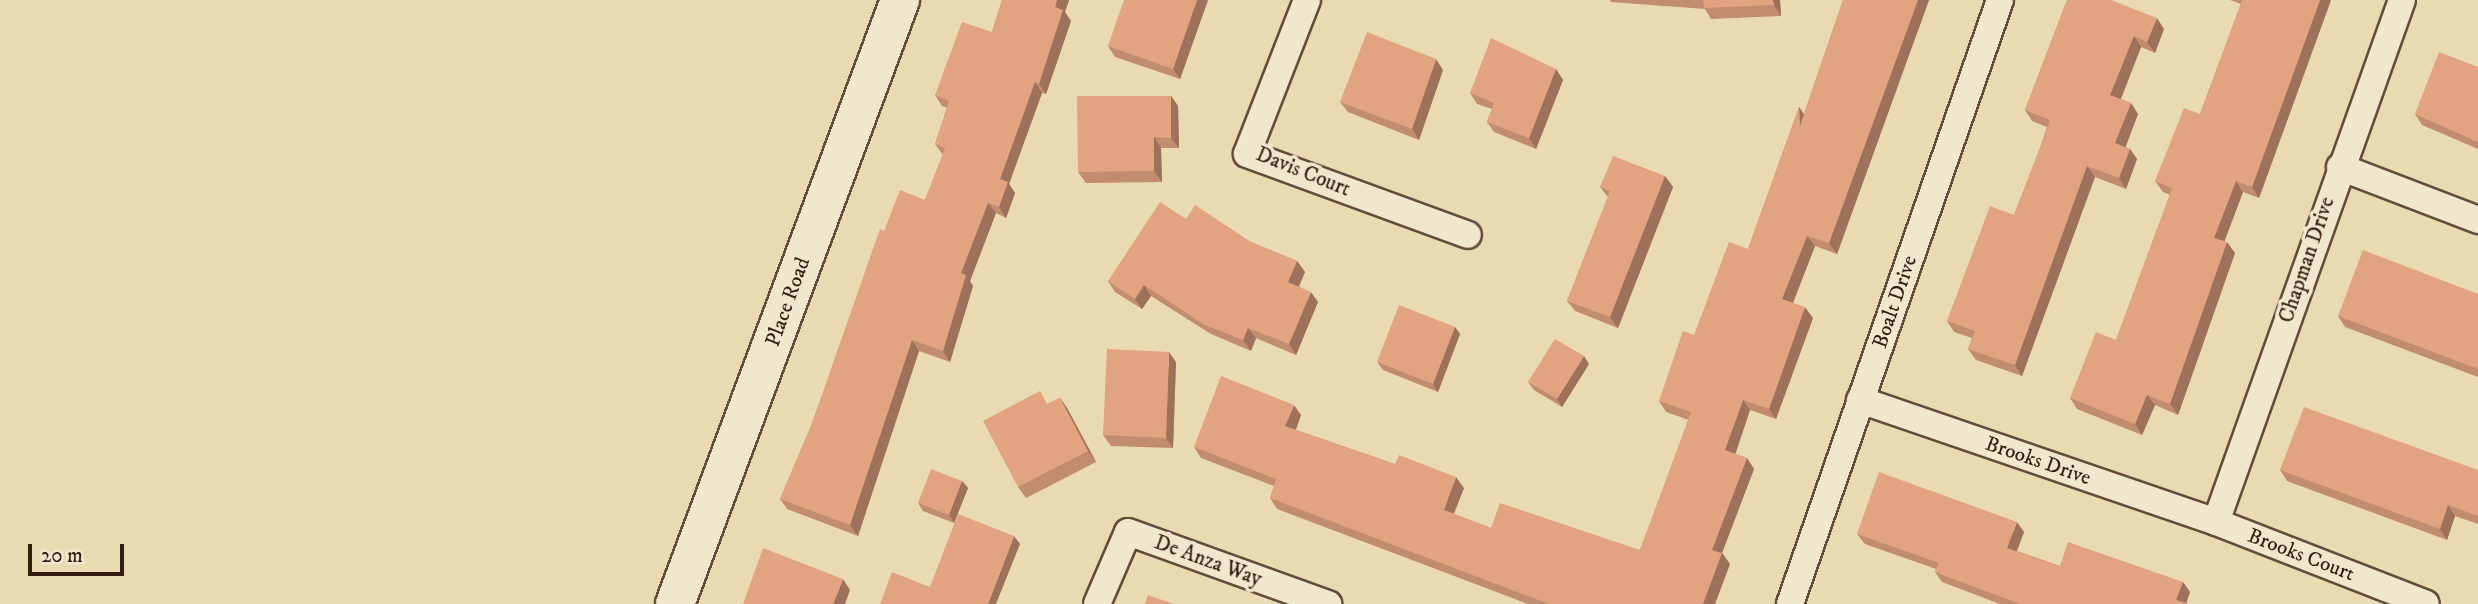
<!DOCTYPE html>
<html>
<head>
<meta charset="utf-8">
<style>
  body { margin:0 }
  #map { position:relative; width:2478px; height:604px; overflow:hidden; background:#eadab2; font-family:"IM FELL DW Pica",serif }
  div>[style] { position:absolute }
  [style*='--x'] { left:calc(var(--x)*1px); top:calc(var(--y)*1px); width:calc(var(--w)*1px); rotate:calc(var(--a)*1deg) }
  .roads { filter:drop-shadow(2px 0 #634c3b) drop-shadow(-2px 0 #634c3b) drop-shadow(0 2px #634c3b) drop-shadow(0 -2px #634c3b) }
  .street>* { height:26px; margin:-13px; padding:0 13px; transform-origin:13px; border-radius:13px; background:#f1e7cd }
  .secondary>* { height:38px; margin:-19px; padding:0 19px; transform-origin:19px; border-radius:19px; background:#f1e7cd }
  .wall>* { inset:0; background:#c28c6f }
  .shaded-wall>* { inset:0; background:#9e725a }
  .building>* { inset:0; background:#e2a381 }
  span { translate:-50% -50%; white-space:nowrap; text-align:center; line-height:1.15; -webkit-text-stroke:7px #f1e7cd; paint-order:stroke }
  .street-label { font-size:21px; color:#361d13 }
  .scale { position:absolute; left:28px; top:544px; width:96px; height:32px; box-sizing:border-box; border:4px solid #361d13; border-top:0; padding-left:9px; font-size:21px; line-height:24px; white-space:nowrap; color:#361d13; -webkit-text-stroke:5px #f1e7cd; paint-order:stroke }
</style>
</head>
<body>
<div id="map">
  <div class="roads">
    <div class="street">
      <i style="--x:1307;--y:0;--w:165;--a:111.3"></i>
      <i style="--x:1247;--y:154;--w:235;--a:20.1"></i>
      <i style="--x:2340;--y:167;--w:148;--a:21"></i>
      <i style="--x:1860;--y:400;--w:376;--a:18.9"></i>
      <i style="--x:2216;--y:522;--w:225;--a:21.3"></i>
      <i style="--x:2216;--y:522;--w:554;--a:-70.39"></i>
      <i style="--x:1097;--y:604;--w:78;--a:-66.7"></i>
      <i style="--x:1128;--y:532;--w:213;--a:19.8"></i>
      <i style="--x:1790;--y:604;--w:639;--a:-70.83"></i>
    </div>
    <div class="secondary">
      <i style="--x:675;--y:604;--w:645;--a:-69.57"></i>
    </div>
  </div>
  <div class="wall">
    <i style="clip-path:polygon(1002px 0,1069px 0,1065px 12px,1071px 21px,1046px 94px,1042px 93px,1009px 184px,1015px 193px,1006px 218px,996px 213px,970px 281px,973px 286px,950px 362px,919px 351px,858px 536px,787px 509px,780px 499px,811px 426px,884px 231px,925px 200px,943px 155px,935px 144px,947px 108px,942px 106px,935px 95px,992px 32px)"></i>
    <i style="clip-path:polygon(1208px 0,1180px 79px,1115px 57px,1108px 46px)"></i>
    <i style="clip-path:polygon(1610px 0,1780px 0,1781px 16px,1711px 19px,1705px 9px,1611px 2px)"></i>
    <i style="clip-path:polygon(1843px 0,1929px 0,1837px 254px,1815px 246px,1793px 303px,1813px 318px,1776px 419px,1750px 410px,1735px 454px,1747px 458px,1754px 469px,1722px 553px,1730px 564px,1715px 604px,1528px 604px,1277px 509px,1270px 498px,1274px 486px,1201px 458px,1194px 447px,1301px 415px,1296px 430px,1464px 488px,1454px 514px,1491px 528px,1640px 550px,1689px 420px,1666px 412px,1659px 401px,1694px 335px,1748px 249px,1799px 107px,1804px 114px)"></i>
    <i style="clip-path:polygon(2067px 0,2164px 29px,2155px 53px,2141px 47px,2121px 99px,2131px 103px,2138px 114px,2125px 147px,2130px 149px,2137px 159px,2126px 189px,2095px 177px,2022px 376px,1976px 360px,1968px 349px,1972px 338px,1954px 332px,1947px 321px,2014px 215px,2040px 148px,2047px 127px,2032px 121px,2025px 110px)"></i>
    <i style="clip-path:polygon(2230px 0,2331px 0,2259px 198px,2243px 192px,2224px 241px,2235px 253px,2178px 415px,2155px 405px,2142px 435px,2077px 409px,2070px 398px,2116px 340px,2170px 195px,2163px 192px,2155px 181px,2200px 114px,2241px 4px)"></i>
    <i style="clip-path:polygon(2478px 67px,2478px 149px,2422px 125px,2415px 114px)"></i>
    <i style="clip-path:polygon(1556px 69px,1563px 80px,1536px 149px,1494px 132px,1487px 122px,1492px 109px,1477px 104px,1470px 93px)"></i>
    <i style="clip-path:polygon(1443px 70px,1419px 140px,1348px 112px,1340px 102px)"></i>
    <i style="clip-path:polygon(1171px 96px,1178px 106px,1179px 148px,1161px 148px,1162px 182px,1086px 183px,1078px 172px)"></i>
    <i style="clip-path:polygon(1665px 176px,1673px 187px,1618px 328px,1575px 311px,1567px 301px,1608px 197px,1600px 187px)"></i>
    <i style="clip-path:polygon(1186px 219px,1251px 242px,1297px 261px,1305px 272px,1299px 286px,1318px 302px,1296px 355px,1256px 338px,1251px 351px,1211px 334px,1151px 296px,1142px 309px,1115px 292px,1108px 281px)"></i>
    <i style="clip-path:polygon(2478px 294px,2478px 377px,2345px 327px,2338px 316px)"></i>
    <i style="clip-path:polygon(1455px 327px,1460px 334px,1438px 392px,1383px 370px,1377px 362px)"></i>
    <i style="clip-path:polygon(1176px 362px,1173px 448px,1111px 446px,1103px 435px)"></i>
    <i style="clip-path:polygon(1589px 364px,1562px 407px,1534px 390px,1528px 382px)"></i>
    <i style="clip-path:polygon(1060px 398px,1067px 408px,1096px 462px,1026px 498px,1018px 487px,1049px 403px)"></i>
    <i style="clip-path:polygon(2280px 470px,2478px 470px,2478px 524px,2455px 516px,2447px 540px,2287px 481px)"></i>
    <i style="clip-path:polygon(962px 481px,968px 488px,954px 523px,923px 511px,918px 503px)"></i>
    <i style="clip-path:polygon(2024px 532px,2017px 551px,2060px 566px,2183px 582px,2190px 592px,2186px 603px,2189px 604px,2000px 604px,1942px 582px,1935px 572px,1936px 569px,1865px 544px,1857px 534px)"></i>
  </div>
  <div class="shaded-wall">
    <i style="clip-path:polygon(1057px 0,1069px 0,1065px 12px,1071px 21px,1046px 94px,1039px 84px,1055px 7px)"></i>
    <i style="clip-path:polygon(1197px 0,1208px 0,1180px 79px,1173px 69px)"></i>
    <i style="clip-path:polygon(1773px 0,1780px 0,1781px 16px,1774px 5px)"></i>
    <i style="clip-path:polygon(1918px 0,1929px 0,1837px 254px,1829px 243px)"></i>
    <i style="clip-path:polygon(2320px 0,2331px 0,2259px 198px,2252px 187px)"></i>
    <i style="clip-path:polygon(2157px 18px,2164px 29px,2155px 53px,2147px 42px)"></i>
    <i style="clip-path:polygon(2134px 36px,2141px 47px,2118px 106px,2110px 95px)"></i>
    <i style="clip-path:polygon(1436px 59px,1443px 70px,1419px 140px,1412px 129px)"></i>
    <i style="clip-path:polygon(1556px 69px,1563px 80px,1536px 149px,1529px 138px)"></i>
    <i style="clip-path:polygon(1035px 82px,1042px 93px,1009px 184px,1015px 193px,1006px 218px,999px 207px,1000px 179px)"></i>
    <i style="clip-path:polygon(1171px 96px,1178px 106px,1179px 148px,1171px 138px)"></i>
    <i style="clip-path:polygon(2131px 103px,2138px 114px,2123px 154px,2115px 143px)"></i>
    <i style="clip-path:polygon(1799px 107px,1806px 118px,1800px 126px)"></i>
    <i style="clip-path:polygon(1154px 137px,1161px 148px,1162px 182px,1154px 171px)"></i>
    <i style="clip-path:polygon(2130px 149px,2137px 159px,2126px 189px,2119px 178px)"></i>
    <i style="clip-path:polygon(2087px 166px,2095px 177px,2022px 376px,2015px 365px)"></i>
    <i style="clip-path:polygon(1665px 176px,1673px 187px,1618px 328px,1610px 317px)"></i>
    <i style="clip-path:polygon(2236px 181px,2243px 192px,2222px 248px,2214px 238px)"></i>
    <i style="clip-path:polygon(988px 203px,996px 213px,970px 281px,973px 286px,950px 362px,943px 351px,961px 273px)"></i>
    <i style="clip-path:polygon(1807px 236px,1815px 246px,1790px 310px,1782px 299px)"></i>
    <i style="clip-path:polygon(2227px 242px,2235px 253px,2178px 415px,2170px 404px)"></i>
    <i style="clip-path:polygon(1297px 261px,1305px 272px,1296px 293px,1288px 282px)"></i>
    <i style="clip-path:polygon(1144px 285px,1151px 296px,1142px 309px,1135px 299px)"></i>
    <i style="clip-path:polygon(1311px 292px,1318px 302px,1296px 355px,1289px 344px)"></i>
    <i style="clip-path:polygon(1805px 307px,1813px 318px,1776px 419px,1769px 409px)"></i>
    <i style="clip-path:polygon(1455px 327px,1460px 334px,1438px 392px,1433px 384px)"></i>
    <i style="clip-path:polygon(1248px 328px,1256px 338px,1251px 351px,1243px 340px)"></i>
    <i style="clip-path:polygon(912px 340px,919px 351px,858px 536px,850px 525px)"></i>
    <i style="clip-path:polygon(1169px 352px,1176px 362px,1173px 448px,1166px 438px)"></i>
    <i style="clip-path:polygon(1584px 356px,1589px 364px,1562px 407px,1557px 399px)"></i>
    <i style="clip-path:polygon(2147px 395px,2155px 405px,2142px 435px,2135px 424px)"></i>
    <i style="clip-path:polygon(1060px 398px,1067px 408px,1096px 462px,1088px 451px)"></i>
    <i style="clip-path:polygon(1743px 400px,1750px 410px,1733px 461px,1725px 450px)"></i>
    <i style="clip-path:polygon(1294px 405px,1301px 415px,1293px 437px,1285px 426px)"></i>
    <i style="clip-path:polygon(1747px 458px,1754px 469px,1722px 553px,1730px 564px,1715px 604px,1703px 604px,1712px 550px)"></i>
    <i style="clip-path:polygon(1456px 477px,1464px 488px,1451px 520px,1444px 510px)"></i>
    <i style="clip-path:polygon(962px 481px,968px 488px,954px 523px,949px 515px)"></i>
    <i style="clip-path:polygon(2448px 505px,2455px 516px,2447px 540px,2440px 529px)"></i>
    <i style="clip-path:polygon(2017px 522px,2024px 532px,2014px 558px,2007px 548px)"></i>
    <i style="clip-path:polygon(1014px 536px,1020px 544px,996px 604px,988px 604px)"></i>
    <i style="clip-path:polygon(843px 579px,850px 590px,845px 604px,833px 604px)"></i>
    <i style="clip-path:polygon(2183px 582px,2190px 592px,2186px 604px,2176px 600px)"></i>
  </div>
  <div class="building">
    <i style="clip-path:polygon(1002px 0,1057px 0,1055px 7px,1063px 10px,1039px 84px,1035px 82px,1000px 179px,1008px 182px,999px 207px,988px 203px,961px 273px,966px 275px,943px 351px,912px 340px,850px 525px,780px 499px,811px 426px,880px 229px,884px 231px,900px 190px,925px 200px,945px 148px,935px 144px,949px 101px,935px 95px,962px 22px,992px 32px)"></i>
    <i style="clip-path:polygon(1124px 0,1197px 0,1173px 69px,1108px 46px)"></i>
    <i style="clip-path:polygon(1703px 0,1773px 0,1774px 5px,1704px 8px)"></i>
    <i style="clip-path:polygon(1843px 0,1918px 0,1829px 243px,1807px 236px,1782px 299px,1805px 307px,1769px 409px,1743px 400px,1725px 450px,1747px 458px,1712px 550px,1722px 553px,1703px 604px,1549px 604px,1270px 498px,1276px 479px,1194px 447px,1221px 376px,1294px 405px,1285px 426px,1395px 464px,1399px 455px,1456px 477px,1444px 510px,1491px 528px,1500px 503px,1640px 550px,1691px 412px,1659px 401px,1683px 331px,1694px 335px,1729px 242px,1748px 249px,1799px 107px,1800px 126px)"></i>
    <i style="clip-path:polygon(2067px 0,2111px 0,2157px 18px,2147px 42px,2134px 36px,2110px 95px,2131px 103px,2115px 143px,2130px 149px,2119px 178px,2087px 166px,2015px 365px,1968px 349px,1975px 331px,1947px 321px,1990px 206px,2014px 215px,2040px 148px,2050px 120px,2025px 110px)"></i>
    <i style="clip-path:polygon(2242px 0,2320px 0,2252px 187px,2236px 181px,2214px 238px,2227px 242px,2170px 404px,2147px 395px,2135px 424px,2070px 398px,2096px 332px,2116px 340px,2172px 188px,2155px 181px,2184px 108px,2200px 114px)"></i>
    <i style="clip-path:polygon(1367px 32px,1436px 59px,1412px 129px,1340px 102px)"></i>
    <i style="clip-path:polygon(1491px 38px,1556px 69px,1529px 138px,1487px 122px,1494px 103px,1470px 93px)"></i>
    <i style="clip-path:polygon(2439px 52px,2478px 67px,2478px 142px,2415px 114px)"></i>
    <i style="clip-path:polygon(1077px 96px,1171px 96px,1171px 138px,1154px 137px,1154px 171px,1078px 172px)"></i>
    <i style="clip-path:polygon(1613px 156px,1665px 176px,1610px 317px,1567px 301px,1610px 191px,1600px 187px)"></i>
    <i style="clip-path:polygon(1160px 202px,1186px 219px,1195px 205px,1251px 242px,1297px 261px,1288px 282px,1311px 292px,1289px 344px,1248px 328px,1243px 340px,1203px 324px,1144px 285px,1135px 299px,1108px 281px)"></i>
    <i style="clip-path:polygon(2363px 250px,2478px 294px,2478px 369px,2338px 316px)"></i>
    <i style="clip-path:polygon(1399px 305px,1455px 327px,1433px 384px,1377px 362px)"></i>
    <i style="clip-path:polygon(1555px 339px,1584px 356px,1557px 399px,1528px 382px)"></i>
    <i style="clip-path:polygon(1107px 349px,1169px 352px,1166px 438px,1103px 435px)"></i>
    <i style="clip-path:polygon(1040px 391px,1047px 404px,1060px 398px,1088px 451px,1018px 487px,983px 421px)"></i>
    <i style="clip-path:polygon(2304px 407px,2478px 470px,2478px 516px,2448px 505px,2440px 529px,2280px 470px)"></i>
    <i style="clip-path:polygon(931px 469px,962px 481px,949px 515px,918px 503px)"></i>
    <i style="clip-path:polygon(1879px 472px,2017px 522px,2007px 548px,2060px 566px,2068px 542px,2183px 582px,2176px 600px,2189px 604px,2020px 604px,1935px 572px,1939px 563px,1857px 534px)"></i>
    <i style="clip-path:polygon(958px 514px,1014px 536px,988px 604px,880px 604px,892px 572px,930px 587px)"></i>
    <i style="clip-path:polygon(763px 548px,843px 579px,833px 604px,743px 604px)"></i>
    <i style="clip-path:polygon(1148px 595px,1174px 604px,1145px 604px)"></i>
  </div>
  <div class="street-label">
    <span style="left:1303px;top:172px;rotate:22deg">Davis Court</span>
    <span style="left:2307px;top:260px;rotate:-71deg">Chapman Drive</span>
    <span style="left:788px;top:302px;rotate:-70deg">Place Road</span>
    <span style="left:1895px;top:302px;rotate:-71deg">Boalt Drive</span>
    <span style="left:2038px;top:461px;rotate:19deg">Brooks Drive</span>
    <span style="left:2301px;top:555px;rotate:21deg">Brooks Court</span>
    <span style="left:1208px;top:561px;rotate:20deg">De Anza Way</span>
  </div>
  <div class="scale">20 m</div>
</div>
</body>
</html>
